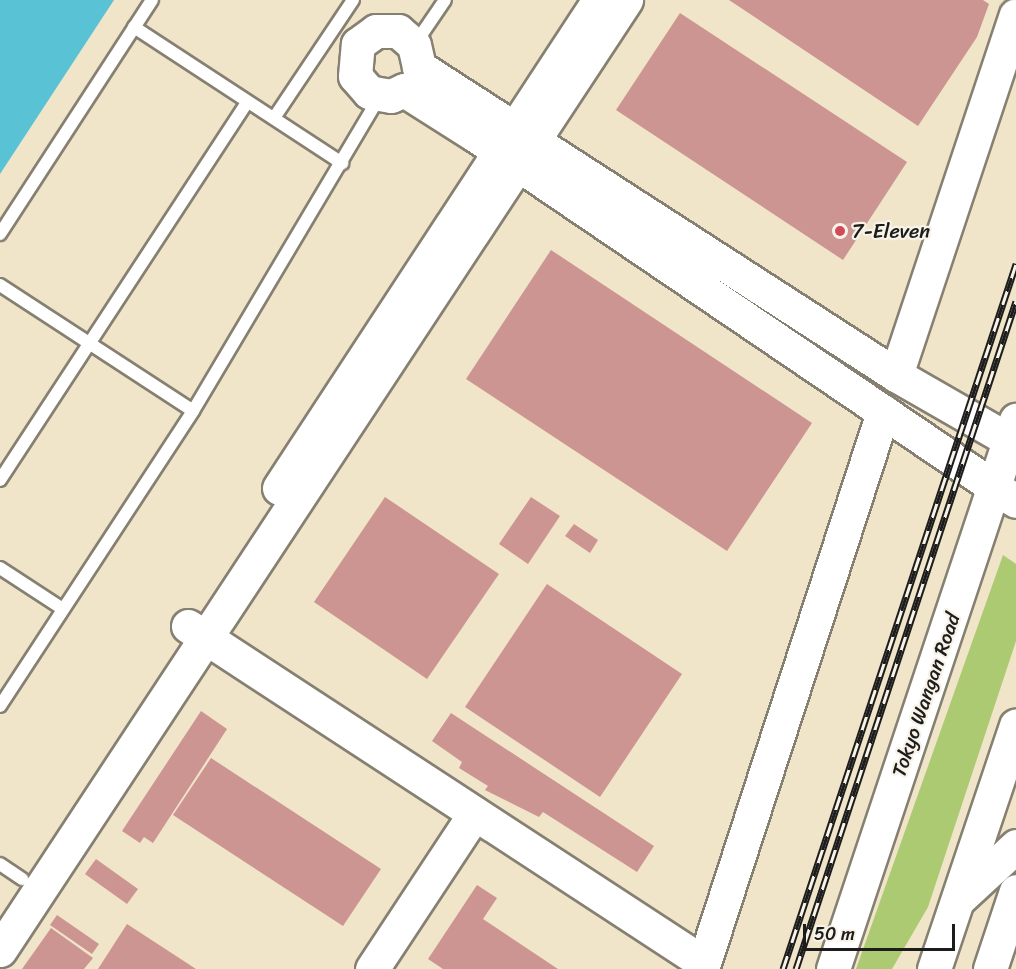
<!DOCTYPE html>
<html>
<head>
<meta charset="utf-8">
<style>
  body { margin:0 }
  #map { position:relative; width:1016px; height:969px; overflow:hidden; background:#f0e4c9; font-family:Sriracha,sans-serif }
  div>[style] { position:absolute }
  [style*='--x'] { left:calc(var(--x)*1px); top:calc(var(--y)*1px); width:calc(var(--w)*1px); rotate:calc(var(--a)*1deg) }
  .green>* { inset:0; background:#acca72 }
  .water>* { inset:0; background:#59c2d4 }
  .building>* { inset:0; background:#cd9592 }
  .roads { filter:drop-shadow(2px 0 #868072) drop-shadow(-2px 0 #868072) drop-shadow(0 2px #868072) drop-shadow(0 -2px #868072) }
  .lane>* { height:12px; margin:-6px; padding:0 6px; transform-origin:6px; border-radius:6px; background:#fff }
  .secondary>* { height:33px; margin:-16.5px; padding:0 16.5px; transform-origin:16.5px; border-radius:16.5px; background:#fff }
  .primary>* { height:33px; margin:-16.5px; padding:0 16.5px; transform-origin:16.5px; border-radius:16.5px; background:#fff }
  .highway>* { height:33px; margin:-16.5px; padding:0 16.5px; transform-origin:16.5px; border-radius:16.5px; background:#fff }
  .rail>* { height:7px; margin-top:-3.5px; transform-origin:0; background:repeating-linear-gradient(90deg,#f7f3e8 0 14px,#1c1c1c 0 28px); box-sizing:border-box; border-block:2px solid #1c1c1c }
  .dots>* { width:16px; height:16px; translate:-50% -50%; box-sizing:border-box; border:3px solid #f7f3e8; border-radius:50% }
  span { translate:-50% -50%; white-space:nowrap; text-align:center; line-height:1.15; -webkit-text-stroke:4.5px #f7f3e8; paint-order:stroke }
  .poi-label { font-size:20px; color:#1c1c1c }
  .left { translate:0 -50%; text-align:left }
  .street-label { font-size:20px; color:#1c1c1c }
  .scale { position:absolute; left:803px; top:924px; width:152px; height:27px; box-sizing:border-box; border:3px solid #1c1c1c; border-top:0; padding-left:8px; font-size:18px; line-height:21px; white-space:nowrap; color:#1c1c1c; -webkit-text-stroke:4px #f7f3e8; paint-order:stroke }
</style>
</head>
<body>
<div id="map">
  <div class="green">
    <i style="clip-path:polygon(1003px 555px,1016px 564px,1016px 641px,928px 907px,892px 969px,856px 969px)"></i>
  </div>
  <div class="water">
    <i style="clip-path:polygon(0 0,114px 0,0 174px)"></i>
  </div>
  <div class="building">
    <i style="clip-path:polygon(729px 0,983px 0,989px 4px,977px 37px,918px 126px)"></i>
    <i style="clip-path:polygon(680px 13px,907px 162px,843px 260px,616px 110px)"></i>
    <i style="clip-path:polygon(551px 250px,812px 423px,727px 551px,466px 379px)"></i>
    <i style="clip-path:polygon(385px 497px,499px 574px,427px 679px,314px 602px)"></i>
    <i style="clip-path:polygon(531px 497px,560px 516px,528px 564px,499px 544px)"></i>
    <i style="clip-path:polygon(574px 524px,598px 540px,590px 553px,565px 536px)"></i>
    <i style="clip-path:polygon(547px 584px,682px 674px,600px 797px,465px 707px)"></i>
    <i style="clip-path:polygon(201px 711px,227px 729px,153px 843px,144px 837px,140px 843px,122px 831px)"></i>
    <i style="clip-path:polygon(451px 713px,654px 846px,637px 872px,543px 812px,539px 817px,485px 790px,488px 786px,459px 768px,462px 762px,432px 741px)"></i>
    <i style="clip-path:polygon(211px 758px,381px 869px,343px 926px,173px 815px)"></i>
    <i style="clip-path:polygon(96px 859px,138px 889px,127px 904px,85px 874px)"></i>
    <i style="clip-path:polygon(477px 885px,497px 898px,483px 919px,558px 969px,443px 969px,428px 959px)"></i>
    <i style="clip-path:polygon(57px 915px,99px 944px,92px 954px,50px 925px)"></i>
    <i style="clip-path:polygon(127px 924px,196px 969px,98px 969px)"></i>
    <i style="clip-path:polygon(51px 928px,93px 958px,84px 969px,22px 969px)"></i>
  </div>
  <div class="roads">
    <div class="lane">
      <i style="--x:134;--y:27;--w:249;--a:33.2"></i>
      <i style="--x:415;--y:44;--w:53;--a:-55.7"></i>
      <i style="--x:274;--y:118;--w:142;--a:-56.2"></i>
      <i style="--x:0;--y:234;--w:279;--a:-57"></i>
      <i style="--x:0;--y:285;--w:230;--a:33.1"></i>
      <i style="--x:0;--y:480;--w:452;--a:-56.8"></i>
      <i style="--x:0;--y:568;--w:75;--a:33.1"></i>
      <i style="--x:0;--y:706;--w:353;--a:-56.8"></i>
      <i style="--x:193;--y:411;--w:366;--a:-59.3"></i>
      <i style="--x:0;--y:864;--w:27;--a:34"></i>
    </div>
    <div class="secondary">
      <i style="--x:896;--y:375;--w:379;--a:-71.6"></i>
      <i style="--x:279;--y:488;--w:584;--a:-56.75"></i>
      <i style="--x:997;--y:489;--w:631;--a:-145.86"></i>
      <i style="--x:475;--y:135;--w:84;--a:-147.6"></i>
      <i style="--x:404;--y:90;--w:14;--a:155"></i>
      <i style="--x:391;--y:96;--w:22;--a:-170"></i>
      <i style="--x:369;--y:92;--w:21;--a:-131"></i>
      <i style="--x:355;--y:76;--w:32;--a:-85"></i>
      <i style="--x:358;--y:44;--w:22;--a:-36"></i>
      <i style="--x:376;--y:31;--w:22;--a:0"></i>
      <i style="--x:398;--y:31;--w:21;--a:41"></i>
      <i style="--x:414;--y:45;--w:23;--a:77"></i>
      <i style="--x:419;--y:67;--w:568;--a:32.85"></i>
      <i style="--x:896;--y:375;--w:138;--a:29.9"></i>
      <i style="--x:188;--y:626;--w:616;--a:33.15"></i>
      <i style="--x:0;--y:950;--w:1138;--a:-56.62"></i>
      <i style="--x:372;--y:969;--w:183;--a:-56.6"></i>
      <i style="--x:702;--y:969;--w:586;--a:-72"></i>
    </div>
    <div class="primary">
      <i style="--x:997;--y:489;--w:22;--a:32"></i>
    </div>
    <div class="highway">
      <i style="--x:961;--y:897;--w:75;--a:-42.8"></i>
      <i style="--x:833;--y:969;--w:579;--a:-71.57"></i>
      <i style="--x:934;--y:969;--w:257;--a:-71.4"></i>
      <i style="--x:990;--y:969;--w:82;--a:-71.6"></i>
    </div>
  </div>
  <div class="rail">
    <i style="--x:783;--y:969;--w:743;--a:-71.71"></i>
    <i style="--x:796;--y:969;--w:703;--a:-71.77"></i>
  </div>
  <div class="dots">
    <i style="left:840px;top:231px;background:#d1495b"></i>
  </div>
  <div class="poi-label">
    <span class="left" style="left:852px;top:231px">7-Eleven</span>
  </div>
  <div class="street-label">
    <span style="left:926px;top:695px;rotate:-71deg">Tokyo Wangan Road</span>
  </div>
  <div class="scale">50 m</div>
</div>
</body>
</html>
